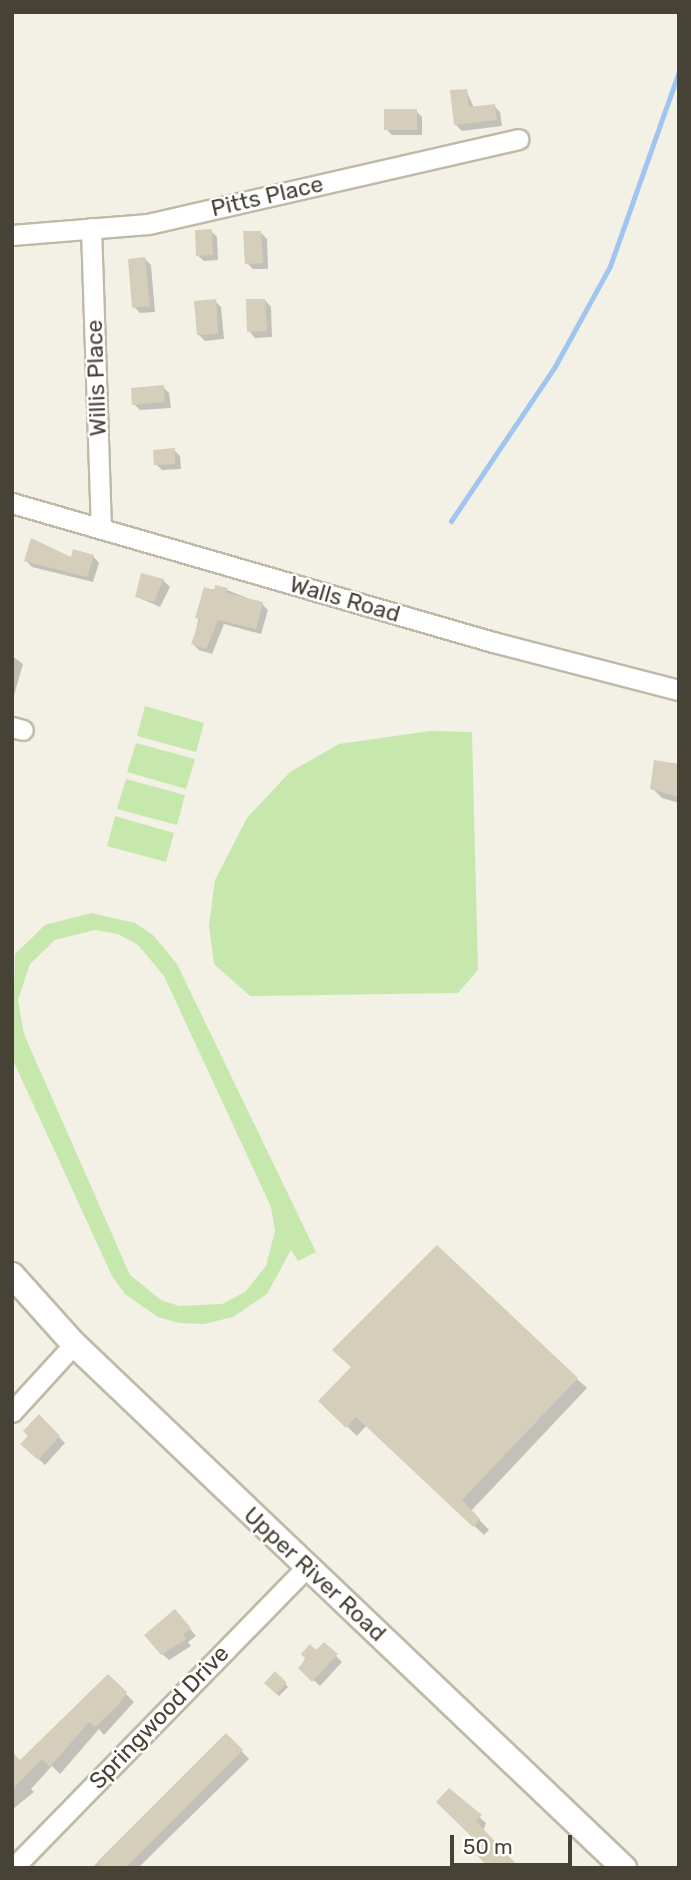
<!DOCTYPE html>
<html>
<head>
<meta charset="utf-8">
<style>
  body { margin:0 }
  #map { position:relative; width:691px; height:1880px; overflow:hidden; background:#f3f1e6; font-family:Rubik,sans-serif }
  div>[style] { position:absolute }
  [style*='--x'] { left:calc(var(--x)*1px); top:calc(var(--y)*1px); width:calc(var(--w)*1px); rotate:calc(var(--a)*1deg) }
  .green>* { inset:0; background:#c6e8ad }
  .shadow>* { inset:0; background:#0003 }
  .stream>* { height:5px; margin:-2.5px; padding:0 2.5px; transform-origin:2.5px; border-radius:2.5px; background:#a1c5f1 }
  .building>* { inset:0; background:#d5cebb }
  .roads { filter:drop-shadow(2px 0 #bfbaa8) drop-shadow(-2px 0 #bfbaa8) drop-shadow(0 2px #bfbaa8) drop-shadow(0 -2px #bfbaa8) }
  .minor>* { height:19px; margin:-9.5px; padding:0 9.5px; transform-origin:9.5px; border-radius:9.5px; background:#fff }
  .tertiary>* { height:24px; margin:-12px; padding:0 12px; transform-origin:12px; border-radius:12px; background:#fff }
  span { translate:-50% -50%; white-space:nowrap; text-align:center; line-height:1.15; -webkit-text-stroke:5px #fff; paint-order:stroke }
  .street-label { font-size:23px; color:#464235 }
  .frame { position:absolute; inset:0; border:14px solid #464235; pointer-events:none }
  .scale { position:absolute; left:450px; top:1835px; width:122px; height:32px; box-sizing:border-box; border:4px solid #464235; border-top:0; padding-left:9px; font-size:21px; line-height:24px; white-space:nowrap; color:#464235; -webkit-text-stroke:5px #fff; paint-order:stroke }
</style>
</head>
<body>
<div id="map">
  <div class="green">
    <i style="clip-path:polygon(145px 706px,204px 723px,196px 752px,137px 736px)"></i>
    <i style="clip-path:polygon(430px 731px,472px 732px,478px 970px,458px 993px,250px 996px,214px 964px,209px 926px,215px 880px,247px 818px,290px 772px,339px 744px)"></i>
    <i style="clip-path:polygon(136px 743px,195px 759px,186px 789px,127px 772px)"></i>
    <i style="clip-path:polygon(126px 779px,185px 795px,177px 825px,117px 809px)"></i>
    <i style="clip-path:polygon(115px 816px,174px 833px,166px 862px,107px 846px)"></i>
    <i style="clip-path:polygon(evenodd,91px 913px,135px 923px,153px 935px,177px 964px,316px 1252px,298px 1261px,291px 1250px,267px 1294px,233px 1317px,204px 1324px,179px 1323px,158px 1317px,125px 1294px,112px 1276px,12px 1058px,15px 954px,45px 925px,91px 913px,95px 930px,118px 934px,138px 945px,164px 976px,271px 1207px,275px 1231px,266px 1266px,245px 1292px,222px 1304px,179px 1306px,161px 1300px,130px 1275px,24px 1034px,18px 1000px,30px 964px,55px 940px,95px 930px)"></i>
  </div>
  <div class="shadow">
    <i style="clip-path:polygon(466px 90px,474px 108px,494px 106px,500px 112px,502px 126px,462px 131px,456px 125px)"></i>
    <i style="clip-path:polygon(416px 111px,422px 117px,422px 135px,392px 135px,386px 129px)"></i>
    <i style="clip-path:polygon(211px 231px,217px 237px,218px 260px,204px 261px,197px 255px)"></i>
    <i style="clip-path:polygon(261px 233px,267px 239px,268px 269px,253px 269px,247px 263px)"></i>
    <i style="clip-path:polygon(145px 259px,151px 265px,155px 312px,140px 313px,134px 307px)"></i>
    <i style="clip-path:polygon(265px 300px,271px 307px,272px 337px,255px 338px,249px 331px)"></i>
    <i style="clip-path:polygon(215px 301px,221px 307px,224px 339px,205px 341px,198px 334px)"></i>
    <i style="clip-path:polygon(163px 387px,169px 393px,171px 408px,140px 410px,134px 404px)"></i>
    <i style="clip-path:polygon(174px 450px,180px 456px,181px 469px,162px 470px,156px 464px)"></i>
    <i style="clip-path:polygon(93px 556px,99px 563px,93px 582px,32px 567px,26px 561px)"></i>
    <i style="clip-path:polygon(163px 580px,170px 587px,160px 607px,137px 597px)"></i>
    <i style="clip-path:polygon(205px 589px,227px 590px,262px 604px,268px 610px,261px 634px,224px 624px,212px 654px,199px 650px,193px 644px)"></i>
    <i style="clip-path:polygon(12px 656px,23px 664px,14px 695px,12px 694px)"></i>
    <i style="clip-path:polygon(655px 762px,679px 764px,679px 803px,662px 798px,652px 788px)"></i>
    <i style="clip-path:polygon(577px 1379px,587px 1388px,471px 1511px,489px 1530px,484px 1535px,367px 1425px,357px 1436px,321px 1401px)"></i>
    <i style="clip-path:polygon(39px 1417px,65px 1443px,45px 1465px,23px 1444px)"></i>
    <i style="clip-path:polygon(181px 1618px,196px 1636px,188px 1642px,191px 1646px,169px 1660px,162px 1654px)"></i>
    <i style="clip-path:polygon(324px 1644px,342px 1662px,320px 1686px,300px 1668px,311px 1647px,316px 1652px)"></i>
    <i style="clip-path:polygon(275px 1674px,288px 1687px,279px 1696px,266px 1683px)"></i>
    <i style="clip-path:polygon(108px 1676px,134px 1702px,104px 1735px,99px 1729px,60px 1774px,52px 1766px,31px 1789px,34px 1792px,13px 1809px,12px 1755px,20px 1762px)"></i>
    <i style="clip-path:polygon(226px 1735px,249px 1759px,138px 1868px,92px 1868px)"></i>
    <i style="clip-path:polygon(449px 1791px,486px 1823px,479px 1842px)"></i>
  </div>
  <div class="stream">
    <i style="--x:451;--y:521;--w:184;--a:-56.1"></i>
    <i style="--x:554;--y:368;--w:116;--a:-61.2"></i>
    <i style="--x:610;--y:266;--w:207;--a:-70.5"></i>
  </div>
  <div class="building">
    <i style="clip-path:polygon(467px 89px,469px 107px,495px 104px,497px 120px,454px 125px,450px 90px)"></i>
    <i style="clip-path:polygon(384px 109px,417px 109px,417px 130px,384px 130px)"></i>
    <i style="clip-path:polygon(212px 229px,213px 255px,196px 256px,195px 230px)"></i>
    <i style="clip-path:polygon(243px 231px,261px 231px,263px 263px,245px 264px)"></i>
    <i style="clip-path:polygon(145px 257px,150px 306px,132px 308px,128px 259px)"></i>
    <i style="clip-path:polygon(216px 299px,218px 334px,197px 335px,194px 301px)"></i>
    <i style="clip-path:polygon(246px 299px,265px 299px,267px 331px,247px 332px)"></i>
    <i style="clip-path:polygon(164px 385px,165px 402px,132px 405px,131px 388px)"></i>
    <i style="clip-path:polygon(175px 448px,175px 464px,154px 465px,153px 450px)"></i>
    <i style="clip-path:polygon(31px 538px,71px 557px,73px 549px,94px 555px,87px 577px,24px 561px)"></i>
    <i style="clip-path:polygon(141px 573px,164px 579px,154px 602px,135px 597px)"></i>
    <i style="clip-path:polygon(215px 585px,228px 588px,226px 593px,263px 602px,256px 629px,218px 620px,206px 649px,191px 644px,200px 619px,195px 618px,204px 587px,214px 590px)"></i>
    <i style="clip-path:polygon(654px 760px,679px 764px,679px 797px,650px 789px)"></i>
    <i style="clip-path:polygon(437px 1245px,578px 1378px,462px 1500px,480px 1519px,473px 1527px,356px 1417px,346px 1428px,318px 1401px,351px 1367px,332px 1350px)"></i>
    <i style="clip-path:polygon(39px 1414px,60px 1436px,38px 1460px,20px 1444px,28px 1436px,23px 1431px)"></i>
    <i style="clip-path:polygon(175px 1609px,191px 1628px,183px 1635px,187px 1639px,161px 1655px,144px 1635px)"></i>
    <i style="clip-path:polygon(324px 1642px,338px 1654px,312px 1682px,298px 1668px,306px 1659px,301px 1654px,310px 1644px,316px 1650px)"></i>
    <i style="clip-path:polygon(275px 1671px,287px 1683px,276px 1694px,264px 1683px)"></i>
    <i style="clip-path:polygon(108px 1674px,127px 1692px,119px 1704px,95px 1727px,89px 1722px,50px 1767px,42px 1759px,12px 1790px,12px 1752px,20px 1760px)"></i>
    <i style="clip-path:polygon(226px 1733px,243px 1750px,125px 1868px,103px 1868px,97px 1862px)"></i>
    <i style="clip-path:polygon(449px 1788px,482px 1815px,476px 1821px,520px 1868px,489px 1868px,470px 1848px,477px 1842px,436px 1802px)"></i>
  </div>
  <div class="roads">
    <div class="minor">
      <i style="--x:91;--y:228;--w:299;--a:88.1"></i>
      <i style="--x:12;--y:235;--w:136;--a:-4.6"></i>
      <i style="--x:148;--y:224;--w:380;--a:-12.9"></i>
      <i style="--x:12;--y:503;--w:501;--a:16.12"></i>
      <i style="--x:493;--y:642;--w:192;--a:14.5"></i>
      <i style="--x:12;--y:727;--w:11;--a:15"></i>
      <i style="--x:12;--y:1412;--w:92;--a:-47.6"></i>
      <i style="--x:13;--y:1868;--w:421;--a:-45.7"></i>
    </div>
    <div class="tertiary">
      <i style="--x:12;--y:1275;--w:93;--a:48.1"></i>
      <i style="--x:74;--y:1344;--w:760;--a:43.61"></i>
    </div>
  </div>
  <div class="street-label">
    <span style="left:267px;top:196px;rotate:-13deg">Pitts Place</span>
    <span style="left:96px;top:378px;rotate:-92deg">Willis Place</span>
    <span style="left:345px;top:599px;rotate:16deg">Walls Road</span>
    <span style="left:315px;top:1574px;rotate:43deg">Upper River Road</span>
    <span style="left:159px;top:1717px;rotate:-46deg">Springwood Drive</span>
  </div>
  <div class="frame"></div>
  <div class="scale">50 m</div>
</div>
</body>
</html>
